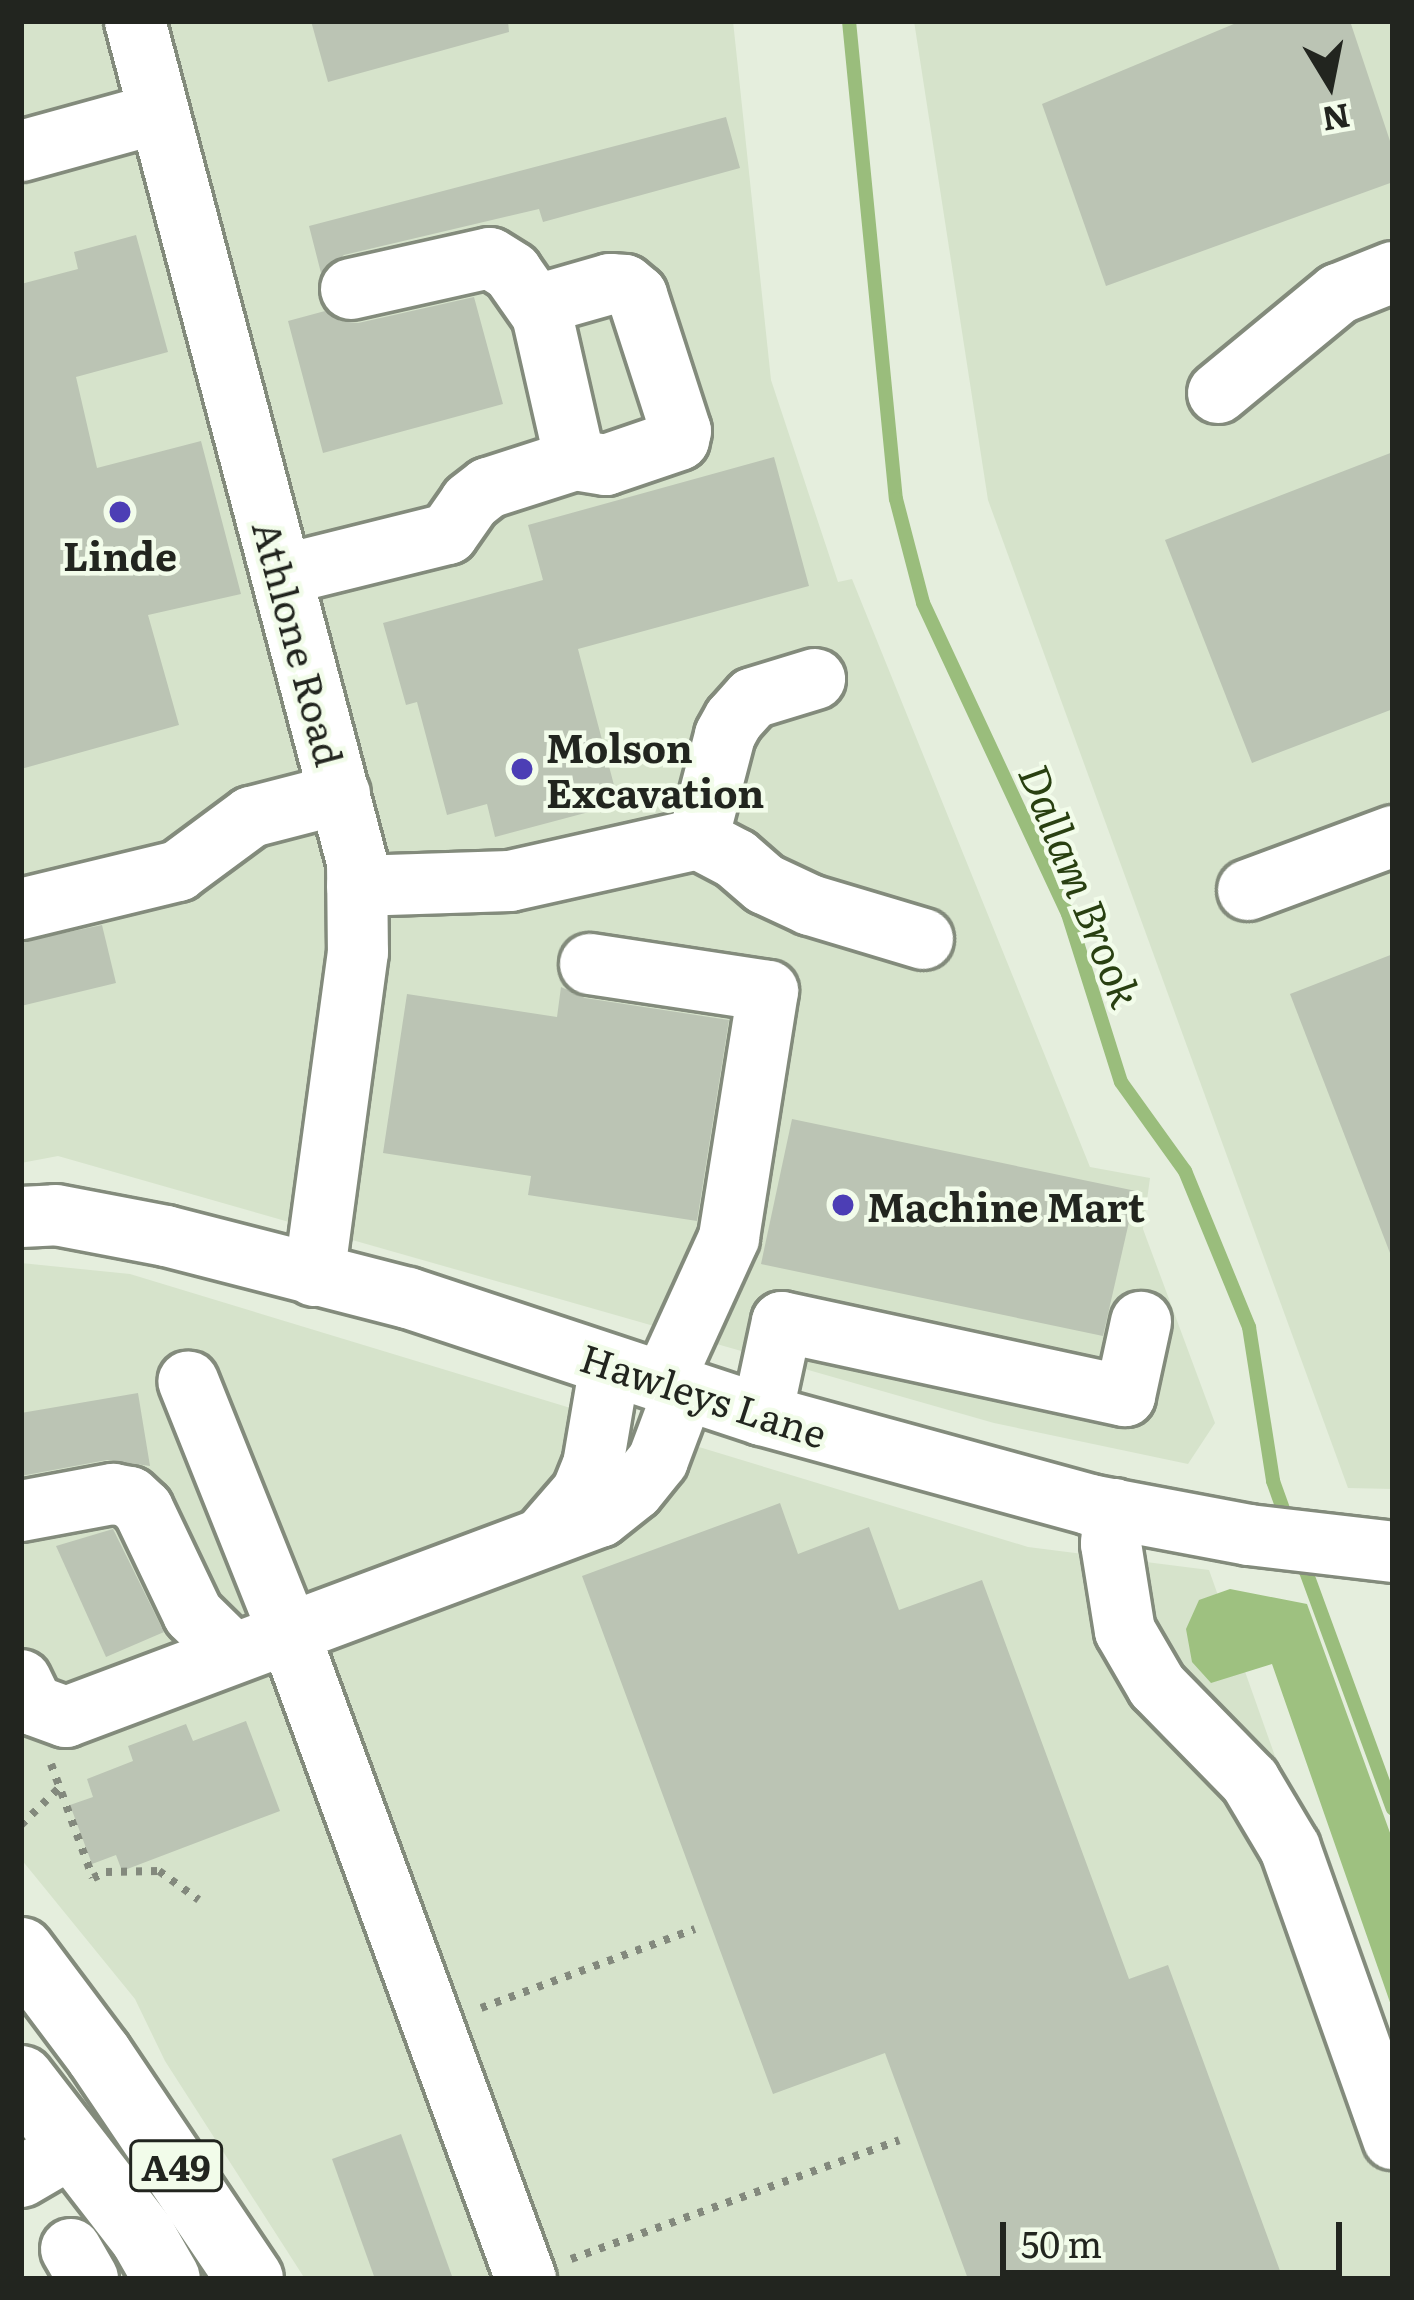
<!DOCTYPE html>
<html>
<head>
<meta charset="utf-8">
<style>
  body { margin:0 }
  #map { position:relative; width:1414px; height:2300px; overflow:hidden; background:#e5eedd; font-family:Literata,serif }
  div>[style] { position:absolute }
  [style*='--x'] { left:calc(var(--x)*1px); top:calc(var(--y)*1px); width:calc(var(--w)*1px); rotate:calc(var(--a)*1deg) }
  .built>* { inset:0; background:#d6e3cb }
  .forest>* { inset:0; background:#9ec180 }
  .stream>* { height:14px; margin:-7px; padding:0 7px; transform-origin:7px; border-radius:7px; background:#9abd7c }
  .building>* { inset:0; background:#bbc4b4 }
  .path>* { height:8px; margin-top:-4px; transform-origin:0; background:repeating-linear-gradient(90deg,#83897d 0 6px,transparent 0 15px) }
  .roads { filter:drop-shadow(3px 0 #838b7c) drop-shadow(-3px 0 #838b7c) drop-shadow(0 3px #838b7c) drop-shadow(0 -3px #838b7c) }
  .minor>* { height:60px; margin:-30px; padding:0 30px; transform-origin:30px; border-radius:30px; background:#fff }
  .highway>* { height:66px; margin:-33px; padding:0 33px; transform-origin:33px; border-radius:33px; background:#fff }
  .dots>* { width:33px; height:33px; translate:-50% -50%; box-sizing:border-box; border:6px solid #f2fcea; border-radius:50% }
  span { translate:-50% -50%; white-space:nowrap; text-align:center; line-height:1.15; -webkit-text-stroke:9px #f2fcea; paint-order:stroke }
  .shield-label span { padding:3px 9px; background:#f2fcea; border:3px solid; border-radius:9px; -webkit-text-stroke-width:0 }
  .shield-label { font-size:36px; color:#22251f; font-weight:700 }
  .poi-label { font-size:39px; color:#22251f; font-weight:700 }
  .left { translate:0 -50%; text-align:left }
  .street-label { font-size:39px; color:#22251f }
  .water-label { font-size:42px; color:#294011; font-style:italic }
  .frame { position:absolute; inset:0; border:24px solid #22251f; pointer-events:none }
  .north { position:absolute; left:1270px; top:24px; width:120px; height:120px; -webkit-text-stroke:9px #f2fcea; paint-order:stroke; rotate:170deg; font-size:33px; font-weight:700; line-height:48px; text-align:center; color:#22251f }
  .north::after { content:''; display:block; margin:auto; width:42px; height:54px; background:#22251f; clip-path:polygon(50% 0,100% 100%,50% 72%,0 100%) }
  .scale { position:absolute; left:1000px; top:2222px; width:342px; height:54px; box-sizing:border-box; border:6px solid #22251f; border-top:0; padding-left:15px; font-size:36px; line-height:42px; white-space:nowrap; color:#22251f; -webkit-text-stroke:9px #f2fcea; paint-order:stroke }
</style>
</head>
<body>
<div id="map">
  <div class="built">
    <i style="clip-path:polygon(21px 21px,733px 21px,771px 380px,838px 582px,852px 579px,1090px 1167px,1150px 1178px,1143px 1229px,1215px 1423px,1188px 1464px,994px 1423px,58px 1156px,21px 1163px)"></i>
    <i style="clip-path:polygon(914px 21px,1393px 21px,1393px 1489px,1348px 1488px,988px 500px)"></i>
    <i style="clip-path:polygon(21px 1263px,130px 1274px,1028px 1547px,1209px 1570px,1393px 2089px,1393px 2279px,305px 2279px,165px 2061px,135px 1999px,21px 1859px)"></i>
  </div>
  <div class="forest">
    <i style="clip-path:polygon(1230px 1589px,1307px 1604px,1393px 1841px,1393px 2011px,1272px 1664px,1211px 1683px,1192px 1662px,1186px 1629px,1199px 1600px)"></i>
  </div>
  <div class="stream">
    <i style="--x:849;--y:21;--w:480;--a:84.4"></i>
    <i style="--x:896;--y:499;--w:107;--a:75.4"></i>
    <i style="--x:923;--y:603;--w:343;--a:65"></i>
    <i style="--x:1068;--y:914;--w:176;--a:72.5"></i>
    <i style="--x:1121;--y:1082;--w:110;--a:54.3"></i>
    <i style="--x:1185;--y:1171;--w:169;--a:67.7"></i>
    <i style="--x:1249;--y:1327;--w:156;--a:81.1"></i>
    <i style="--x:1273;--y:1481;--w:45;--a:70.3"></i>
    <i style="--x:1300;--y:1555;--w:270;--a:69.9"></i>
  </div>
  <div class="building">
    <i style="clip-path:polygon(311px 21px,508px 21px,509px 32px,328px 82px)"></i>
    <i style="clip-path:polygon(1241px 21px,1350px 21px,1393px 150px,1393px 182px,1106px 286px,1042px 104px)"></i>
    <i style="clip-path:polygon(726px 117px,740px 168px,543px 222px,539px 209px,344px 255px,321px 273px,309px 226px)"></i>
    <i style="clip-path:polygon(136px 235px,168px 352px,76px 377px,97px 468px,201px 441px,241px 594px,148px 615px,179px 725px,21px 769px,21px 284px,78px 269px,74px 252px)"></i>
    <i style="clip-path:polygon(474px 297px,503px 404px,323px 453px,288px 321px,325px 311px,340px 321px,358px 323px)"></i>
    <i style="clip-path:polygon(1393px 452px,1393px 709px,1252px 763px,1165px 540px)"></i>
    <i style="clip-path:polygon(774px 457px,809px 586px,578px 649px,619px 804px,495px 837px,487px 804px,447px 815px,417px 702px,406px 705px,383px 623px,543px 580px,528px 525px)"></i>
    <i style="clip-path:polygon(102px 925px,116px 983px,21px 1006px,21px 942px)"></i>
    <i style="clip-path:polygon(1393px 954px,1393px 1253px,1390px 1253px,1290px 994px)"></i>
    <i style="clip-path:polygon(561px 987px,585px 998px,729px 1020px,697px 1221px,528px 1195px,531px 1176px,383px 1153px,407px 994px,557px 1017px)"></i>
    <i style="clip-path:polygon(792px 1119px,1136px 1191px,1103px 1336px,761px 1264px)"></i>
    <i style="clip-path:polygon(138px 1393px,150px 1466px,107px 1460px,21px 1476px,21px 1413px)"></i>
    <i style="clip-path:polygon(780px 1503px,798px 1554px,869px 1527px,899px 1610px,982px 1580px,1129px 1979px,1168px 1965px,1283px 2279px,968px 2279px,885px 2053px,773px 2094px,582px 1576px)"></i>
    <i style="clip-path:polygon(113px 1529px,164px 1632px,106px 1657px,56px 1546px)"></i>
    <i style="clip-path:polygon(246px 1721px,280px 1811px,122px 1871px,116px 1855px,92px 1864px,70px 1805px,93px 1797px,87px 1779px,133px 1761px,128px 1746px,186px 1724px,193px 1741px)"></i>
    <i style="clip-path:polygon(401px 2134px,453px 2279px,375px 2279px,332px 2159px)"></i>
  </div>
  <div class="path">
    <i style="--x:51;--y:1764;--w:121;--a:69.8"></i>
    <i style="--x:93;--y:1878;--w:14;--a:-25"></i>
    <i style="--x:106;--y:1872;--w:53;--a:-1.1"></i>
    <i style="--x:159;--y:1871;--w:49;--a:35.9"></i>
    <i style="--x:21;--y:1825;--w:54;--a:-44.3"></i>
    <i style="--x:481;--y:2008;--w:228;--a:-20.3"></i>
    <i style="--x:571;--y:2259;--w:349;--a:-19.9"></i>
  </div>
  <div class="roads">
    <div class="minor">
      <i style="--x:135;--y:21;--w:870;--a:75.21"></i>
      <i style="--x:357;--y:862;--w:90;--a:89.4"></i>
      <i style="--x:358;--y:952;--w:327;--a:97.7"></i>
      <i style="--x:21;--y:151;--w:143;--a:-15.4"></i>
      <i style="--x:351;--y:289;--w:142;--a:-12.6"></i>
      <i style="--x:490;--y:258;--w:26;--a:32"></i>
      <i style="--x:512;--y:272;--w:52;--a:55.1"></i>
      <i style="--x:1218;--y:393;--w:156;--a:-39.5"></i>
      <i style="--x:1338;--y:294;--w:59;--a:-21.8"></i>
      <i style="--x:282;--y:575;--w:171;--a:-13.9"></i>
      <i style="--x:448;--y:534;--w:39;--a:-55"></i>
      <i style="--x:470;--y:502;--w:23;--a:-38"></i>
      <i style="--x:488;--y:488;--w:91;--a:-17.8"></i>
      <i style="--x:575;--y:460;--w:149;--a:-102.8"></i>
      <i style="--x:542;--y:315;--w:14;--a:-69"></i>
      <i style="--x:547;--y:302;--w:66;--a:-15.9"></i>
      <i style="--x:610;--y:284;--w:15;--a:4"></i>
      <i style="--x:625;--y:285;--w:16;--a:40"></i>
      <i style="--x:637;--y:295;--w:143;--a:72.1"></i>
      <i style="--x:681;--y:431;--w:9;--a:103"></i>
      <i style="--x:679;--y:440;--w:77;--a:161.1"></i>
      <i style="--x:606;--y:465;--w:31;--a:-171"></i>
      <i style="--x:698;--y:839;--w:107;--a:-75.4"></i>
      <i style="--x:725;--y:735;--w:18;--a:-61"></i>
      <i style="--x:734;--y:719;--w:28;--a:-48"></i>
      <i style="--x:753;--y:698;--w:65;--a:-17"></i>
      <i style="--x:357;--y:886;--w:153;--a:-1.9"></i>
      <i style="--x:510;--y:881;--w:193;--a:-12.6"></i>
      <i style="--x:698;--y:839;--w:43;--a:27.8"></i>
      <i style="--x:736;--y:859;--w:38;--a:41"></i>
      <i style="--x:765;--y:884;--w:50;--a:25"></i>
      <i style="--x:810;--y:905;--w:118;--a:16.7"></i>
      <i style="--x:1248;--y:890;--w:155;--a:-20.4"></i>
      <i style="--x:21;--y:909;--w:162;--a:-13.6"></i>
      <i style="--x:178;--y:871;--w:91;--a:-36.5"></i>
      <i style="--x:251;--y:817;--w:92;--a:-14.5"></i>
      <i style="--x:590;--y:964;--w:180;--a:8.6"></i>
      <i style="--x:768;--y:991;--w:250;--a:99"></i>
      <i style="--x:729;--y:1238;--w:159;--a:114.5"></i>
      <i style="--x:21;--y:1217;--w:35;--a:-3"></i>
      <i style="--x:56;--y:1215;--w:112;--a:10.8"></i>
      <i style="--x:166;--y:1236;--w:250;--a:14.4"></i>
      <i style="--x:408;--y:1298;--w:373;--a:18.3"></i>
      <i style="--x:762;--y:1415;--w:340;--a:15.3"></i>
      <i style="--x:1090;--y:1505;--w:162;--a:10.7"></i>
      <i style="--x:1249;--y:1535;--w:145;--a:6.7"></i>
      <i style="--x:762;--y:1415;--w:95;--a:-77.9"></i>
      <i style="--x:782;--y:1322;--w:351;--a:12.2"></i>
      <i style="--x:1125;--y:1396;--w:76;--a:-77.8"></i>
      <i style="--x:1114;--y:1509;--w:35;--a:95"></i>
      <i style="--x:1111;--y:1544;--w:88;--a:80.9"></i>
      <i style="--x:1125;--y:1631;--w:64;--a:59.8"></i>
      <i style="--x:1157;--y:1686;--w:133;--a:45.6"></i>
      <i style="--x:1250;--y:1781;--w:78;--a:59.2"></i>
      <i style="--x:1290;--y:1848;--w:309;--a:70.5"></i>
      <i style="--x:21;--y:1511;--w:94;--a:-10.5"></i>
      <i style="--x:113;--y:1494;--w:17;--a:10"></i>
      <i style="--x:130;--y:1497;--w:18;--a:43"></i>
      <i style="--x:143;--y:1509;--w:116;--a:64.5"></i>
      <i style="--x:193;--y:1614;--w:56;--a:44.3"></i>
      <i style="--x:543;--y:1537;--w:60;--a:-49.1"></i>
      <i style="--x:582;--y:1492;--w:29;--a:-68"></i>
      <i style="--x:593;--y:1465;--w:101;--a:-80.4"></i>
      <i style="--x:21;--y:1680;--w:28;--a:64"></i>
      <i style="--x:33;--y:1705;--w:35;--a:20"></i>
      <i style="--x:66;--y:1717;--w:238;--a:-20.6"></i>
      <i style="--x:289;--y:1633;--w:271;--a:-111.8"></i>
      <i style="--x:21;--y:2177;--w:61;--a:-30.3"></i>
      <i style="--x:71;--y:2249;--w:34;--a:60"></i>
      <i style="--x:526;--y:2279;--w:688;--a:-110.15"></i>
      <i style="--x:289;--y:1633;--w:332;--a:-20.5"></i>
      <i style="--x:600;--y:1517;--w:43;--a:-38.5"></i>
      <i style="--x:634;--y:1490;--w:38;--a:-51"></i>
      <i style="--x:658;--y:1460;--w:74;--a:-69.4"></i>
    </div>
    <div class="highway">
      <i style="--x:21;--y:1951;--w:130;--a:53.1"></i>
      <i style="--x:99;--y:2055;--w:270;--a:56"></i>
      <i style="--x:21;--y:2079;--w:200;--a:52.3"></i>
      <i style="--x:143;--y:2237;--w:48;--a:60.3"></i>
    </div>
  </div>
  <div class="dots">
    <i style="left:120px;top:512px;background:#4c3eb5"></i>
    <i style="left:522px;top:769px;background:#4c3eb5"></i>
    <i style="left:843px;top:1205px;background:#4c3eb5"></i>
  </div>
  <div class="shield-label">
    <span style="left:176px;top:2166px">A49</span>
  </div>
  <div class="poi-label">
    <span style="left:120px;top:554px">Linde</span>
    <span class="left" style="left:546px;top:769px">Molson<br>Excavation</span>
    <span class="left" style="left:867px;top:1205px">Machine Mart</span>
  </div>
  <div class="street-label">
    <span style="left:300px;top:643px;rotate:75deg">Athlone Road</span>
    <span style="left:704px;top:1394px;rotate:18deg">Hawleys Lane</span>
  </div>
  <div class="water-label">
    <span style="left:1082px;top:885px;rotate:68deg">Dallam Brook</span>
  </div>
  <div class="frame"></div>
  <div class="north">N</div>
  <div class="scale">50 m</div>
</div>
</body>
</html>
